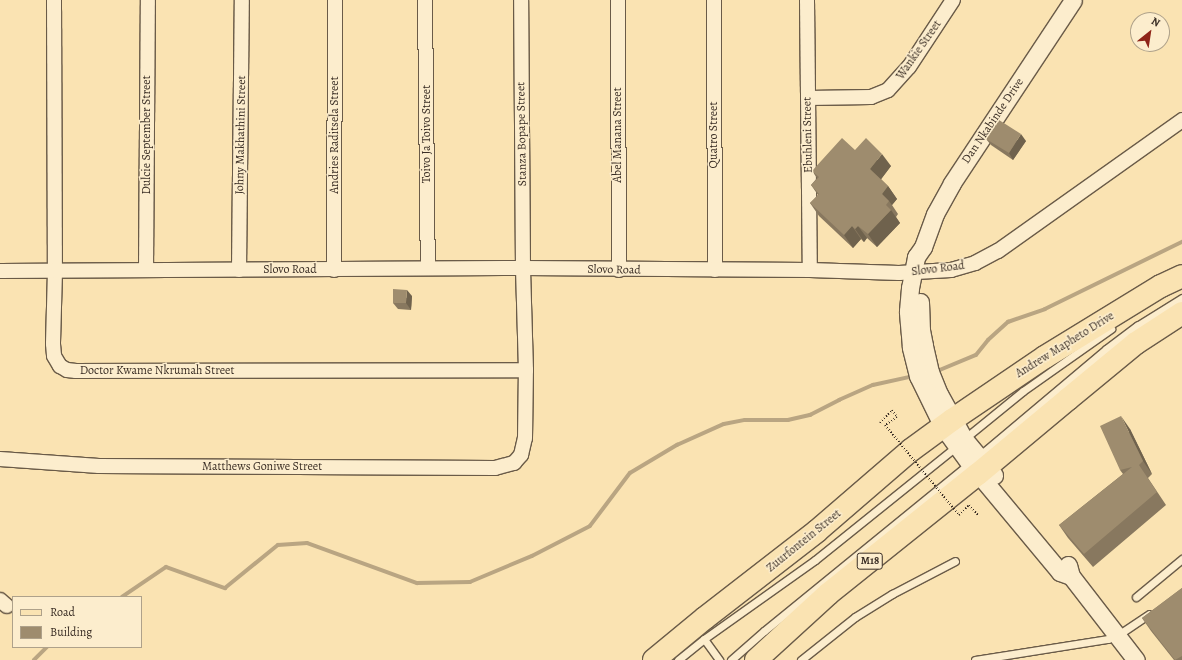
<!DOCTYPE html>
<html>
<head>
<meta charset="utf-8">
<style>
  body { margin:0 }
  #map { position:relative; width:1182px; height:660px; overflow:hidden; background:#fae3b2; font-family:Alegreya,serif }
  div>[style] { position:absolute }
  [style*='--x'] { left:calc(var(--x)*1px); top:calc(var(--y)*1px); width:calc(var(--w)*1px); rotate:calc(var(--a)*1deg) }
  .stream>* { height:3.5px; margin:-1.75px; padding:0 1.75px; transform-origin:1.75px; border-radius:1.75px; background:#b9a582 }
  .path>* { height:2px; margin-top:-1px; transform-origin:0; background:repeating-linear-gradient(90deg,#3a2e25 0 1px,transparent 0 3px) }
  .roads { filter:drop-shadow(1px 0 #6a5b48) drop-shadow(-1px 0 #6a5b48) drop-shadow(0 1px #6a5b48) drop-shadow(0 -1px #6a5b48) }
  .service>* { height:7px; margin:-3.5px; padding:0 3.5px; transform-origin:3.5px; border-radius:3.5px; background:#fcedcd }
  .minor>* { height:14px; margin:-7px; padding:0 7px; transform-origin:7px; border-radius:7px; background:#fcedcd }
  .tertiary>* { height:17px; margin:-8.5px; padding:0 8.5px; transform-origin:8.5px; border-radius:8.5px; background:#fcedcd }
  .primary>* { height:22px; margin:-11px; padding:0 11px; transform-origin:11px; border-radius:11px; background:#fae3b2 }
  .path-bridge>* { height:2px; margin-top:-1px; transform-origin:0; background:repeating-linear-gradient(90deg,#3a2e25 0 1px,transparent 0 3px) }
  .wall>* { inset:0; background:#88785f }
  .shaded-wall>* { inset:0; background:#6f624d }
  .building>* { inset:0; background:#9e8c6e }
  span { translate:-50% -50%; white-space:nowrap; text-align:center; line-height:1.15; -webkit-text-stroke:3px #fcedcd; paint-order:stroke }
  .shield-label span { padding:1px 3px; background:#fcedcd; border:1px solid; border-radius:3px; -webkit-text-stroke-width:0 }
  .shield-label { font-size:11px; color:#3a2e25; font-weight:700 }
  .street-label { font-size:12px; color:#3a2e25 }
  .legend { position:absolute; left:12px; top:596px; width:130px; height:52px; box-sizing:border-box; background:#fcedcd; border:1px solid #aea18a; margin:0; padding:5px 7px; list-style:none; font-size:12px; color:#3a2e25 }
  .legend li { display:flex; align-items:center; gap:8px; height:20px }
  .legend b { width:20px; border:1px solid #aea18a }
  .north { position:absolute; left:1130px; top:12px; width:40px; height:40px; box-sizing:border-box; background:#fcedcd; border:1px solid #aea18a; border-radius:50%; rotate:30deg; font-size:11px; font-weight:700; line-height:16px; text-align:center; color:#3a2e25 }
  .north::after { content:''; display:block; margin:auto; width:14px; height:18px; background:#8f2418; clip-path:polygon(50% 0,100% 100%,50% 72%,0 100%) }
</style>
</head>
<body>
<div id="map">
  <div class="stream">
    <i style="--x:935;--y:372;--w:44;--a:-22.5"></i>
    <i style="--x:976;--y:355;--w:19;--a:-51"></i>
    <i style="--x:988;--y:340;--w:27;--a:-42"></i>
    <i style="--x:1008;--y:322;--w:39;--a:-19"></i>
    <i style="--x:1045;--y:309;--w:153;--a:-26.1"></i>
    <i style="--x:122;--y:597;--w:53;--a:-34.3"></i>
    <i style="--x:166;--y:567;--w:63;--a:19.6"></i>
    <i style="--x:225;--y:588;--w:68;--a:-39.1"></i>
    <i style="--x:278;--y:545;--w:29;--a:-4"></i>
    <i style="--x:307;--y:543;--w:117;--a:20"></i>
    <i style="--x:417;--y:583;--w:53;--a:-1.1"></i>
    <i style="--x:470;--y:582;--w:67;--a:-22.8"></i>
    <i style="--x:532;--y:556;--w:65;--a:-27.3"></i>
    <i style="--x:590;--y:526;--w:66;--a:-53"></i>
    <i style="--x:630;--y:473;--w:55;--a:-30.8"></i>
    <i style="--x:677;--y:445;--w:51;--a:-24.1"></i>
    <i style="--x:724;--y:424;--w:21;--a:-11"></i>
    <i style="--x:745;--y:420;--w:43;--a:0"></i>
    <i style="--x:788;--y:420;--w:23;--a:-13"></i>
    <i style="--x:810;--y:415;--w:33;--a:-27"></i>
    <i style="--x:839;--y:400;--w:37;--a:-24"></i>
    <i style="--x:873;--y:385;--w:42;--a:-12.4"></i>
    <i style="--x:34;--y:660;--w:18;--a:-45"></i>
  </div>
  <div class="path">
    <i style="--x:880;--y:423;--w:18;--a:-47"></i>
    <i style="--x:969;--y:505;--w:15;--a:48"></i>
  </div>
  <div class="roads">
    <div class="service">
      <i style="--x:964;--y:439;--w:76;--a:-39.1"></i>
      <i style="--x:1023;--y:391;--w:108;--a:-35.2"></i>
      <i style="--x:979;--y:456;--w:166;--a:-40.1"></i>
      <i style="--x:1106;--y:349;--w:39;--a:-37"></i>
      <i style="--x:1137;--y:326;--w:53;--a:-31.9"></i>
      <i style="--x:1136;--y:597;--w:60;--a:-39.6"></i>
      <i style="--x:704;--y:639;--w:26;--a:54"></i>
      <i style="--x:678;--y:660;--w:33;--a:-39"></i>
      <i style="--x:704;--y:639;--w:136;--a:-35.4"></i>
      <i style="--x:815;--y:560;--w:182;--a:-38.8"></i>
      <i style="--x:731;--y:660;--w:44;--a:-41.3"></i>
      <i style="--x:764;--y:631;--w:264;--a:-39.2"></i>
      <i style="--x:801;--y:660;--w:69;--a:-38.5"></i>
      <i style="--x:855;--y:617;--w:44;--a:-31.9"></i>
      <i style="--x:892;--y:594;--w:71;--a:-27.6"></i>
      <i style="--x:975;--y:660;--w:135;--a:-9"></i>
      <i style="--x:1108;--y:639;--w:11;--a:-22"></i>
      <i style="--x:1118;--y:635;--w:37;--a:-34"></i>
    </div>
    <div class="minor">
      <i style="--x:54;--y:0;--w:271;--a:89.8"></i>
      <i style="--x:55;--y:271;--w:73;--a:91.6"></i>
      <i style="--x:53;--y:344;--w:12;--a:85"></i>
      <i style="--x:54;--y:356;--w:12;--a:59"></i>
      <i style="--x:60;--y:366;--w:8;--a:30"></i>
      <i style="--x:67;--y:370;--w:9;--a:6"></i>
      <i style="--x:76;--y:371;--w:450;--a:-0.1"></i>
      <i style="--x:425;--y:0;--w:268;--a:89.4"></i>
      <i style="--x:618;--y:0;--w:270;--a:89.8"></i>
      <i style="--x:714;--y:0;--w:270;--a:89.8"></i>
      <i style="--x:807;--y:0;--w:270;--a:89.4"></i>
      <i style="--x:808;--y:98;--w:63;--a:-0.9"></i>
      <i style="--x:871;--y:97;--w:18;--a:-22"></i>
      <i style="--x:888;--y:90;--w:31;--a:-48"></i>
      <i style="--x:909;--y:67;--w:80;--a:-56.7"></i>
      <i style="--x:146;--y:270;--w:270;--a:-89.6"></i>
      <i style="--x:239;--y:270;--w:270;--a:-89.4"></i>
      <i style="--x:334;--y:270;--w:270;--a:-89.8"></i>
      <i style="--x:0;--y:271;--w:523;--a:-0.33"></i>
      <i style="--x:523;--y:268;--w:287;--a:0.4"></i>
      <i style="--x:810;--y:270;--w:89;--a:1.9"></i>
      <i style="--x:899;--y:273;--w:52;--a:-3.3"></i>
      <i style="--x:951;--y:270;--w:25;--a:-16"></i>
      <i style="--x:975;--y:263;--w:26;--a:-28"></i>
      <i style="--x:998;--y:251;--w:226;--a:-35.4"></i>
      <i style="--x:0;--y:459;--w:99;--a:4"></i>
      <i style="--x:99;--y:466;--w:396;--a:0.3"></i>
      <i style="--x:495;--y:468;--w:20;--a:-15"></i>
      <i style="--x:514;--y:463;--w:11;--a:-49"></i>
      <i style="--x:521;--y:455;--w:17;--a:-77"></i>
      <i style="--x:525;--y:438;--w:68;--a:-89.2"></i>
      <i style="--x:526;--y:370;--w:102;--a:-91.7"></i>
      <i style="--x:523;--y:268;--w:268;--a:-90.4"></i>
      <i style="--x:0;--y:600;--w:9;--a:41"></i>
    </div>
    <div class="tertiary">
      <i style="--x:920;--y:302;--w:28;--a:88"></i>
      <i style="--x:921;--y:330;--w:16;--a:79"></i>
      <i style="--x:924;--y:346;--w:27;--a:77"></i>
      <i style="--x:930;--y:372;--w:24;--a:68"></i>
      <i style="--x:939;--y:394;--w:51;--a:60.9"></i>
      <i style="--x:964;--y:439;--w:47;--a:50.2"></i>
      <i style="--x:1068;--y:565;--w:11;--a:75"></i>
      <i style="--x:1071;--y:576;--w:106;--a:52.3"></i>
      <i style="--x:1071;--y:576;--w:12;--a:-160"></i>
      <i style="--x:1060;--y:572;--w:141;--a:-129.8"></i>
      <i style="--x:970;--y:464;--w:46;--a:-126.1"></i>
      <i style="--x:943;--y:427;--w:57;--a:-116.1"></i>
      <i style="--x:918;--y:376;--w:30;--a:-104"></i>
      <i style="--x:911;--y:347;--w:36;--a:-95"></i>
      <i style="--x:908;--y:311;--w:23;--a:-85"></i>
      <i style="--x:910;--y:288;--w:32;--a:-79"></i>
      <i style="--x:916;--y:257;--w:12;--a:-55"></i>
      <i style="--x:923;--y:247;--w:35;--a:-70"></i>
      <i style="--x:935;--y:214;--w:35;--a:-61"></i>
      <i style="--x:952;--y:183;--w:219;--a:-56.5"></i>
    </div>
    <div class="primary">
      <i style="--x:654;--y:660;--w:66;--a:-39.5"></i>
      <i style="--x:705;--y:618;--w:142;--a:-37.8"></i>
      <i style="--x:817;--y:531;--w:124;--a:-40.8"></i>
      <i style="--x:911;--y:450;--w:51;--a:-36.2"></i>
      <i style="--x:952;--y:420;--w:112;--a:-34.1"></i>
      <i style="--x:1045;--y:357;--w:136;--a:-31.5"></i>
      <i style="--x:1161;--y:286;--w:23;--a:-25"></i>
      <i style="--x:756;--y:660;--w:98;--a:-42.5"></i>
      <i style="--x:828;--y:594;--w:192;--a:-38.7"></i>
      <i style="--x:978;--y:474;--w:117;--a:-39.8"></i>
      <i style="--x:1068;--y:399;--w:88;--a:-39.5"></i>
      <i style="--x:1136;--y:343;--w:55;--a:-33.1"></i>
    </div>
  </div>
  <div class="path-bridge">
    <i style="--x:892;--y:410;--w:9;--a:54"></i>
    <i style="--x:897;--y:417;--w:14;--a:146"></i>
    <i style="--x:885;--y:425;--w:117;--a:50.6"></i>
    <i style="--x:959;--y:515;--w:14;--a:-45"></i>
  </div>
  <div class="wall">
    <i style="clip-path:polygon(986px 139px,1026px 141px,1013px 160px,991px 145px)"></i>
    <i style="clip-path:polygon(855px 150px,891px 166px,881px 179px,888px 186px,897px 199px,892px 205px,898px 214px,896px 217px,900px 223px,877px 247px,867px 238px,864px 242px,861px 239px,853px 248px,819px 216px,810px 203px,818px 195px,811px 185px,817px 178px,812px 171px)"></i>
    <i style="clip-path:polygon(412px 296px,411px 310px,398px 309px,393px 303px)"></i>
    <i style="clip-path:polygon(1130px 429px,1152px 474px,1148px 478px,1166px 505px,1093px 567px,1068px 538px,1059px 525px,1123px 474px,1120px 470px)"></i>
    <i style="clip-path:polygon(1182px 588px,1182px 660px,1174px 660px,1151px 631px,1142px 618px)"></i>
  </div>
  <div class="shaded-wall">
    <i style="clip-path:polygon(1021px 134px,1026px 141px,1013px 160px,1009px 153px)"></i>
    <i style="clip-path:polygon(882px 154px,891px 166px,879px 182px,870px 169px)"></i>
    <i style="clip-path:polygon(888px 186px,897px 199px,892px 205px,889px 201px,882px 194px)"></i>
    <i style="clip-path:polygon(891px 210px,900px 223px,877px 247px,868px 234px)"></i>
    <i style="clip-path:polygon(852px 226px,861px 239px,853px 248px,844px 235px)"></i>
    <i style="clip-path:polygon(858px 226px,867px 238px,864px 242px,855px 229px)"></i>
    <i style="clip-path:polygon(407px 290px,412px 296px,411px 310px,406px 303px)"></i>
    <i style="clip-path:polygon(1121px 416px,1130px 429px,1152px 474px,1143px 461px)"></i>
  </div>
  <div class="building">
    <i style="clip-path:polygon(999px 120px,1021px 134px,1009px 153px,986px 139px)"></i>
    <i style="clip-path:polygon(842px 138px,855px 150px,866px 138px,882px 154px,870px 169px,888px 186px,882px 194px,889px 201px,886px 205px,891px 210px,868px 234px,858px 226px,855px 229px,852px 226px,844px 235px,810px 203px,819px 194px,811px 185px,819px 177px,812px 171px)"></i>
    <i style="clip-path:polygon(393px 289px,407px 290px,406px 303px,393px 303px)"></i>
    <i style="clip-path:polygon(1121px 416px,1143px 461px,1139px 465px,1157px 492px,1084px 554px,1059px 525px,1132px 467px,1120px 470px,1100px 426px)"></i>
    <i style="clip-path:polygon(1182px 588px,1182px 656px,1175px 660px,1142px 618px)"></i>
  </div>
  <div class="shield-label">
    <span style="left:870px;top:561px">M18</span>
  </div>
  <div class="street-label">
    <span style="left:919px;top:50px;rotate:-55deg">Wankie Street</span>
    <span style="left:993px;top:121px;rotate:-56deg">Dan Nkabinde Drive</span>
    <span style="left:427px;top:134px;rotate:-90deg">Toivo Ja Toivo Street</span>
    <span style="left:522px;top:134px;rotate:-91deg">Stanza Bopape Street</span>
    <span style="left:147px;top:135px;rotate:-90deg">Dulcie September Street</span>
    <span style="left:241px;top:135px;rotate:-89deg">Johny Makhathini Street</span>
    <span style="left:335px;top:135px;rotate:-90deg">Andries Raditsela Street</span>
    <span style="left:618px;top:135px;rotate:-90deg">Abel Manana Street</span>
    <span style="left:714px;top:135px;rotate:-90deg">Quatro Street</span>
    <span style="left:808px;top:135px;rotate:-91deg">Ebuhleni Street</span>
    <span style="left:938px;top:269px;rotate:-7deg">Slovo Road</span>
    <span style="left:290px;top:270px">Slovo Road</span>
    <span style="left:614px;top:270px;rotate:1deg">Slovo Road</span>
    <span style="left:1065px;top:345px;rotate:-32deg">Andrew Mapheto Drive</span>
    <span style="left:157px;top:371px">Doctor Kwame Nkrumah Street</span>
    <span style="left:262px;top:467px">Matthews Goniwe Street</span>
    <span style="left:804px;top:541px;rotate:-39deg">Zuurfontein Street</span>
  </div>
  <ul class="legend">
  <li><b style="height:5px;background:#fae3b2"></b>Road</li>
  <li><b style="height:11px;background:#9e8c6e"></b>Building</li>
  </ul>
  <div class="north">N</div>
</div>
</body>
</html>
